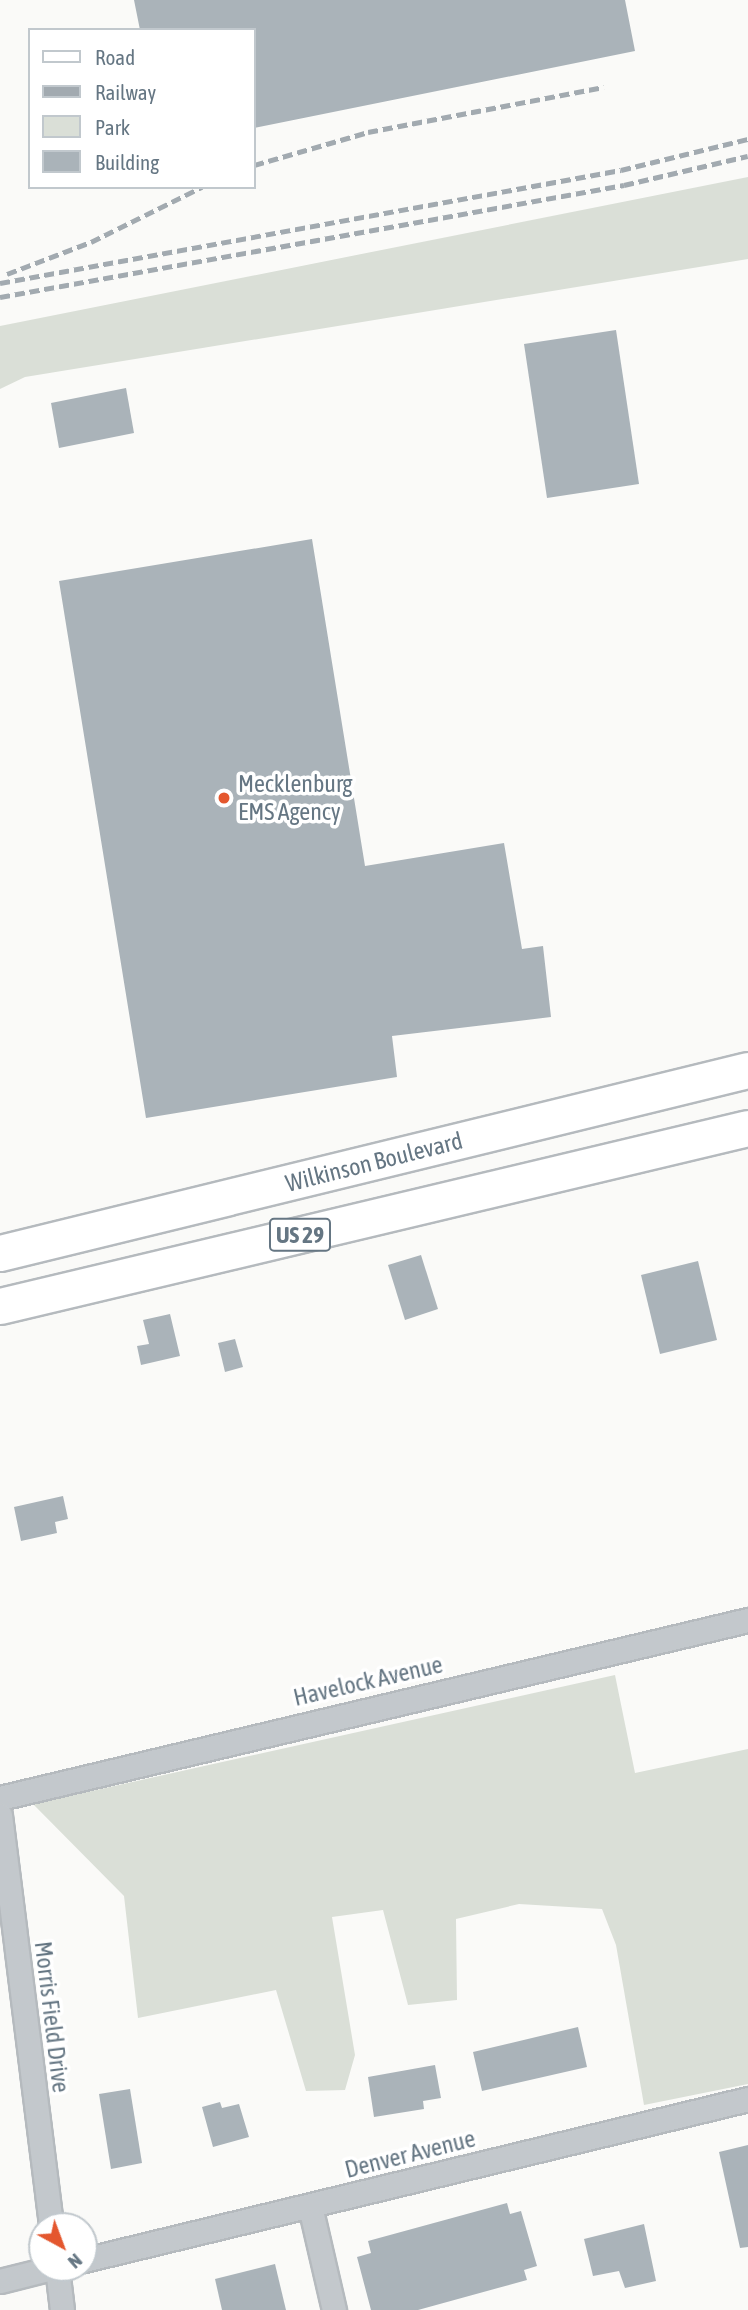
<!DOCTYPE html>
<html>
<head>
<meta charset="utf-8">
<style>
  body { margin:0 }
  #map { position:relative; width:748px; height:2310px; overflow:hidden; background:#fafaf8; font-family:"Asap Condensed",sans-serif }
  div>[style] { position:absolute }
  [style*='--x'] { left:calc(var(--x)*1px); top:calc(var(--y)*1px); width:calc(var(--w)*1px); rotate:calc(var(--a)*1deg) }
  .green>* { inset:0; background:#dadfd7 }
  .building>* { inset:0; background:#aab3b9 }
  .roads { filter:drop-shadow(2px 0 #b5babe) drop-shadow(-2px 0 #b5babe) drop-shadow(0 2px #b5babe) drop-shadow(0 -2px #b5babe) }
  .minor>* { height:23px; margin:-11.5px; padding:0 11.5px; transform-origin:11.5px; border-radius:11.5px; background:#c3c8cc }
  .primary>* { height:35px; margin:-17.5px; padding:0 17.5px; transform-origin:17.5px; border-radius:17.5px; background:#fff }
  .rail>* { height:5px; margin-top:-2.5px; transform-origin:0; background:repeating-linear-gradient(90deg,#a2aab0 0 10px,transparent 0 15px) }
  .dots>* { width:19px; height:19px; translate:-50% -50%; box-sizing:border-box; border:4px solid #fff; border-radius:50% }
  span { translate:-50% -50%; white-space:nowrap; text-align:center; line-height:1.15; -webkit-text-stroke:7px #fff; paint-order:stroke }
  .shield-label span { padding:2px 5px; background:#fff; border:2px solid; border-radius:5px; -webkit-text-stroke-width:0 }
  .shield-label { font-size:23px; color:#657683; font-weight:700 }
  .poi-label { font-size:24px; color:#657683 }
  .left { translate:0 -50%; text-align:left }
  .street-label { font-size:24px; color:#657683 }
  .legend { position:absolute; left:28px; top:28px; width:228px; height:161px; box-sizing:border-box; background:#fff; border:2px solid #c1c8cd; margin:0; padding:9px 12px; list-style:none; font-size:21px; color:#657683 }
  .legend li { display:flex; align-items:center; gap:14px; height:35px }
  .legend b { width:35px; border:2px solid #c1c8cd }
  .north { position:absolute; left:28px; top:2212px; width:70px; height:70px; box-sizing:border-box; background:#fff; border:2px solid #c1c8cd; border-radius:50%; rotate:139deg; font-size:19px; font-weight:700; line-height:28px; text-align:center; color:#657683 }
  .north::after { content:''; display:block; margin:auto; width:24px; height:32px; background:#e4572e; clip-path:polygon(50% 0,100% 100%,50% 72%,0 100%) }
</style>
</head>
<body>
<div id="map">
  <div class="green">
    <i style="clip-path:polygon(748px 177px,748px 259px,25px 377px,0 389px,0 326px)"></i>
    <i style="clip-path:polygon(615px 1675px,635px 1773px,748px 1749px,748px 2084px,644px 2105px,616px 1945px,602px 1909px,519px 1904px,456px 1919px,457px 2000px,408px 2005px,383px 1910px,332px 1917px,355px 2055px,345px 2090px,306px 2091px,276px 1990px,138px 2018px,124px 1896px,33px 1804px)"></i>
  </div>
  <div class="building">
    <i style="clip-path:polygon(134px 0,625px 0,635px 51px,254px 128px,254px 30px,140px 30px)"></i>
    <i style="clip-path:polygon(616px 330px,639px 484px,547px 498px,524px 344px)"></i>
    <i style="clip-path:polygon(126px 388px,134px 433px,59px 448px,51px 403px)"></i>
    <i style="clip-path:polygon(312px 539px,365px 866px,504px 843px,522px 949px,543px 946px,551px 1017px,392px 1036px,397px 1077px,146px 1118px,59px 581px)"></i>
    <i style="clip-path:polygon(421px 1255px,438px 1309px,405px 1320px,388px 1265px)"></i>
    <i style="clip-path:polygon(698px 1261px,717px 1340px,660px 1354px,641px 1275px)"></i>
    <i style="clip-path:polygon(170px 1314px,180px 1356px,141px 1365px,137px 1346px,149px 1344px,143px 1320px)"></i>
    <i style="clip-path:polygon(235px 1339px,243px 1367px,225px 1372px,218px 1343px)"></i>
    <i style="clip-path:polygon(63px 1496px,68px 1519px,55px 1522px,57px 1533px,21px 1541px,14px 1507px)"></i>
    <i style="clip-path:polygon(578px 2027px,587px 2067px,482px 2091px,473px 2052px)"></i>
    <i style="clip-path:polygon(435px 2065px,441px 2098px,423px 2101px,424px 2109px,374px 2117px,368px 2077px)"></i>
    <i style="clip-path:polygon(130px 2089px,142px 2163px,111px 2169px,99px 2094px)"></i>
    <i style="clip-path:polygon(220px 2102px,222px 2108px,239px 2104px,249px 2137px,213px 2147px,202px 2107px)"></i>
    <i style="clip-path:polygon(748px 2145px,748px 2247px,740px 2248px,719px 2152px)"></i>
    <i style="clip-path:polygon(507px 2203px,510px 2214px,521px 2211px,537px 2266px,524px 2270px,527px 2280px,418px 2310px,371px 2310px,357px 2257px,371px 2253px,368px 2241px)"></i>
    <i style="clip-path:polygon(644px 2224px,656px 2281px,625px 2288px,619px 2271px,593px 2276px,584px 2239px)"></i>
    <i style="clip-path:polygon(275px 2264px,286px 2310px,222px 2310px,215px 2279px)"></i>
  </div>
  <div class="roads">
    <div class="minor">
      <i style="--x:0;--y:1798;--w:769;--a:-13.39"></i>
      <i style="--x:0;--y:1815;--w:414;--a:82.9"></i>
      <i style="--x:310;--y:2206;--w:107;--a:77"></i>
      <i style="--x:84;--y:2260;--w:683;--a:-13.63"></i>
      <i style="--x:57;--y:2268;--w:42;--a:83.2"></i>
      <i style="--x:0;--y:2281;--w:54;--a:-14"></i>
    </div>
    <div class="primary">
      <i style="--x:0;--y:1253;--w:770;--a:-13.75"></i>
      <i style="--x:0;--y:1306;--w:769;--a:-13.39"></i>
    </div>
  </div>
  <div class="rail">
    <i style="--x:254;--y:165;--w:119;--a:-16.1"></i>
    <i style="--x:368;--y:132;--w:240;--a:-10.8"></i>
    <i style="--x:7;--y:274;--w:90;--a:-20.9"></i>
    <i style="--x:91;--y:242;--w:124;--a:-26.4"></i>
    <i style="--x:0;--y:283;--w:631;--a:-10.31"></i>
    <i style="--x:621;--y:170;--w:131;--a:-13.7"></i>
    <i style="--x:0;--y:297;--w:634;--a:-10.18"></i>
    <i style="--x:624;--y:185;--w:127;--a:-13.2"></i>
  </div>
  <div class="dots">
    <i style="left:224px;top:798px;background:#e4572e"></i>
  </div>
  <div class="shield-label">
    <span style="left:300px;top:1235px">US 29</span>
  </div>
  <div class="poi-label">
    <span class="left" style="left:238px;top:798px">Mecklenburg<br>EMS Agency</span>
  </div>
  <div class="street-label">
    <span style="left:374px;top:1162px;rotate:-14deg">Wilkinson Boulevard</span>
    <span style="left:368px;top:1681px;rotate:-13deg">Havelock Avenue</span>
    <span style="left:52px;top:2017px;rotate:83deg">Morris Field Drive</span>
    <span style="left:410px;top:2154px;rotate:-14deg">Denver Avenue</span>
  </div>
  <ul class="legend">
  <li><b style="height:9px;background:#fff"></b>Road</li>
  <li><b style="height:9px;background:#a2aab0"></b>Railway</li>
  <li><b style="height:19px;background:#dadfd7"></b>Park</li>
  <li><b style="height:19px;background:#aab3b9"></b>Building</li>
  </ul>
  <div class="north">N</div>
</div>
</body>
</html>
